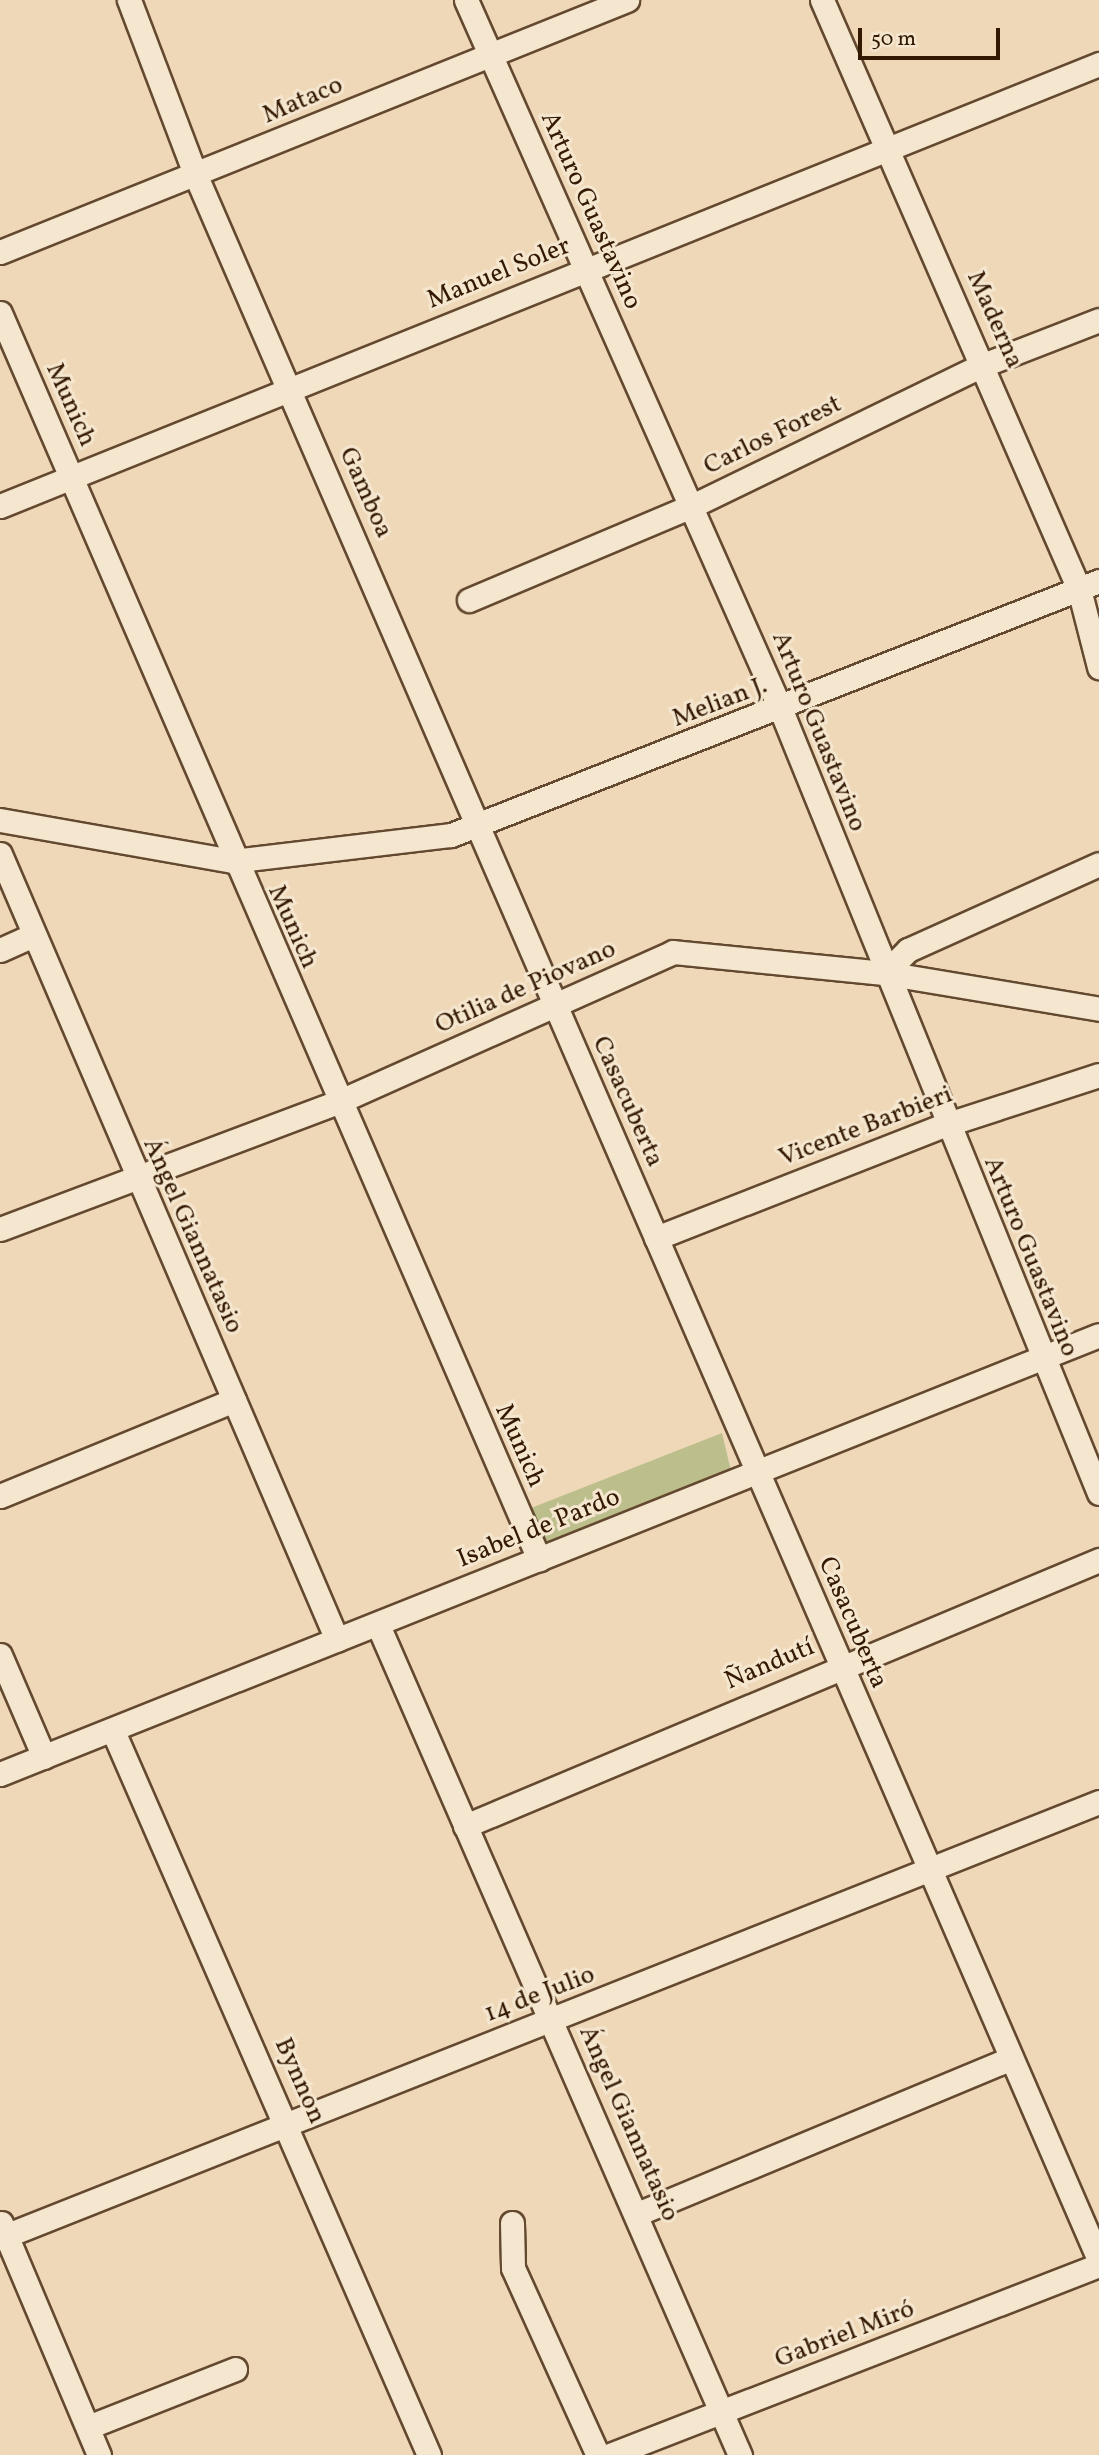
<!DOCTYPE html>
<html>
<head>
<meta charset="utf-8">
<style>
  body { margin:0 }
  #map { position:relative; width:1099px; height:2455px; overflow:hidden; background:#efd8b7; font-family:Vollkorn,serif }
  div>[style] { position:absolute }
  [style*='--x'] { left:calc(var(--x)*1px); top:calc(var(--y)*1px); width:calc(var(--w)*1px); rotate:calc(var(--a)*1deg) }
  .green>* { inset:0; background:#bcbe8c }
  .roads { filter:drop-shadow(2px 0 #63492f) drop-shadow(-2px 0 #63492f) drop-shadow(0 2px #63492f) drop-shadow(0 -2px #63492f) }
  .minor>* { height:23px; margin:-11.5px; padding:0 11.5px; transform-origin:11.5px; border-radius:11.5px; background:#f5e6d0 }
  span { translate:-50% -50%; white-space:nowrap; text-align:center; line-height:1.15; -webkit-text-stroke:6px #f5e6d0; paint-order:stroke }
  .street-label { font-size:26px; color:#341902 }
  .scale { position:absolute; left:858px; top:28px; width:142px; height:32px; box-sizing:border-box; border:4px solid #341902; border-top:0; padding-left:9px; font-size:21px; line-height:24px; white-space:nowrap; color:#341902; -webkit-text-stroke:5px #f5e6d0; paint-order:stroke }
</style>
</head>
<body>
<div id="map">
  <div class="green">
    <i style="clip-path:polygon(722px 1433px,732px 1475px,548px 1541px,538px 1538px,526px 1510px)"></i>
  </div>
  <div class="roads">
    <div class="minor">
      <i style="--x:129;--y:0;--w:188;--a:69.2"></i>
      <i style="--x:196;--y:176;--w:2271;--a:66.57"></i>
      <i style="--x:466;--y:0;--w:777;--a:66.07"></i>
      <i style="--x:781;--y:710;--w:845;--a:67.9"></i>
      <i style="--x:822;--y:0;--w:643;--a:66.43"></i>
      <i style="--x:1079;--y:589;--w:81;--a:75.6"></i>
      <i style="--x:0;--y:252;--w:676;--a:-21.9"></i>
      <i style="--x:0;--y:313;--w:1358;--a:66.61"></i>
      <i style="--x:0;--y:506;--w:1185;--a:-21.91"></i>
      <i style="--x:469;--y:600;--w:242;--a:-22.9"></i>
      <i style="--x:692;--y:506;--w:323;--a:-25.9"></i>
      <i style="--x:983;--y:365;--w:124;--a:-21.2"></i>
      <i style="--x:0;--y:820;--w:236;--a:10"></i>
      <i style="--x:232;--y:861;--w:221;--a:-6.8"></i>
      <i style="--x:451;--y:835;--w:696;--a:-21.4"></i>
      <i style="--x:0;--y:854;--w:855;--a:66.79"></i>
      <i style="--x:0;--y:950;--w:36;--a:-24"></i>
      <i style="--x:885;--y:973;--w:33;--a:-45"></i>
      <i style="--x:908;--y:950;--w:209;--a:-24.2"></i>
      <i style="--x:0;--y:1229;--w:361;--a:-20.6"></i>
      <i style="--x:338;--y:1102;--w:367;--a:-24.1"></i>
      <i style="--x:673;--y:952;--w:213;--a:5.7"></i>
      <i style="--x:885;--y:973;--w:217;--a:9.5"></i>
      <i style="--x:656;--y:1238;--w:310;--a:-21.4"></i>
      <i style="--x:945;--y:1125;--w:162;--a:-18"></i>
      <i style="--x:0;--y:1496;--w:253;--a:-22.3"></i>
      <i style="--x:378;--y:1625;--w:906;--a:66.44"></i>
      <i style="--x:0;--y:1655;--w:111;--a:66.7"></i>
      <i style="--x:113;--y:1731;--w:790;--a:66.42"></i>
      <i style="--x:0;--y:1774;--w:1183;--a:-21.77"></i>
      <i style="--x:465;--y:1826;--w:688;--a:-22.76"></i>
      <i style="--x:637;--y:2214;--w:404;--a:-22.6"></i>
      <i style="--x:1;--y:2223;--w:252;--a:67.1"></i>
      <i style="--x:512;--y:2223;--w:45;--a:88.7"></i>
      <i style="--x:513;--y:2268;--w:205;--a:65.6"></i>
      <i style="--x:0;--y:2238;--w:1182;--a:-21.64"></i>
      <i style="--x:88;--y:2427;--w:158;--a:-21.5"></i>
      <i style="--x:610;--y:2455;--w:525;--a:-21.23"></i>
    </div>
  </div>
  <div class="street-label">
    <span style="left:303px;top:101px;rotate:-23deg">Mataco</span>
    <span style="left:590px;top:211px;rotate:66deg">Arturo Guastavino</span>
    <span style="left:499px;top:274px;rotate:-22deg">Manuel Soler</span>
    <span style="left:994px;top:320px;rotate:66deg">Maderna</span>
    <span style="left:70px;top:405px;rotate:66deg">Munich</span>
    <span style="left:773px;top:436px;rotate:-26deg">Carlos Forest</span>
    <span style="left:365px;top:493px;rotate:66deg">Gamboa</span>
    <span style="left:720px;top:703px;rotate:-21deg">Melian J.</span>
    <span style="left:818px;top:732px;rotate:68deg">Arturo Guastavino</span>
    <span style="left:292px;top:927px;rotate:66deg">Munich</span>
    <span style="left:526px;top:988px;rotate:-24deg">Otilia de Piovano</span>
    <span style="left:627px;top:1102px;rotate:66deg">Casacuberta</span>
    <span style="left:866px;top:1127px;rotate:-21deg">Vicente Barbieri</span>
    <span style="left:192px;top:1236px;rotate:66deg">Ángel Giannatasio</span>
    <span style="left:1030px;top:1257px;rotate:68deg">Arturo Guastavino</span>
    <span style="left:519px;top:1446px;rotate:66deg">Munich</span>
    <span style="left:539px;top:1529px;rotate:-22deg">Isabel de Pardo</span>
    <span style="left:852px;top:1623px;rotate:67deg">Casacuberta</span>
    <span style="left:770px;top:1665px;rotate:-23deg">Ñandutí</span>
    <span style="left:540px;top:1995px;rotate:-21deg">14 de Julio</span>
    <span style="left:299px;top:2081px;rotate:66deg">Bynnon</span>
    <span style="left:628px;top:2124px;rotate:66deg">Ángel Giannatasio</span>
    <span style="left:845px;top:2335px;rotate:-21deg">Gabriel Miró</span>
  </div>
  <div class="scale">50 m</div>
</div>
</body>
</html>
